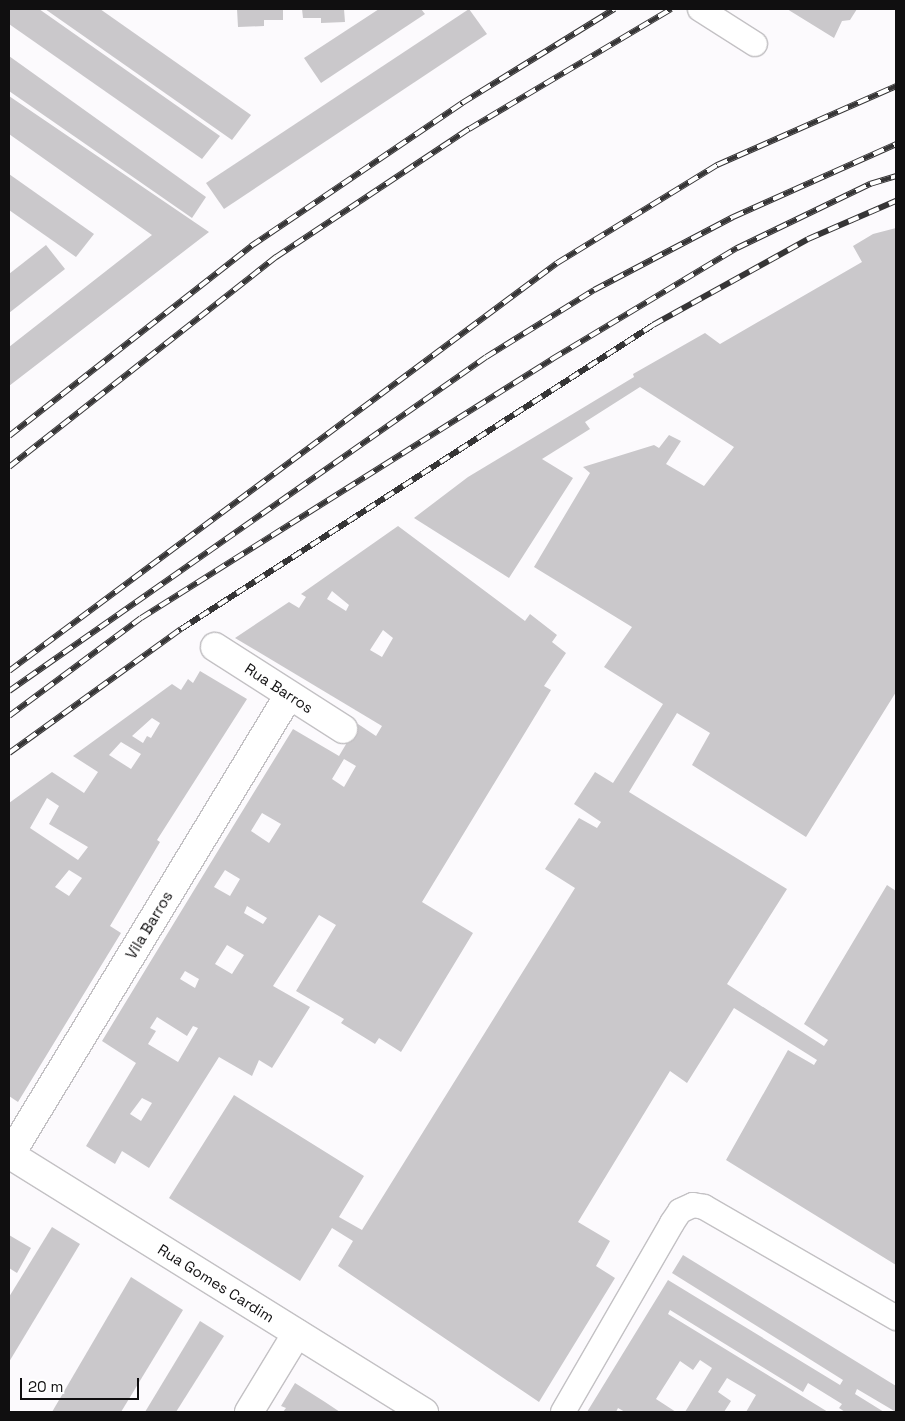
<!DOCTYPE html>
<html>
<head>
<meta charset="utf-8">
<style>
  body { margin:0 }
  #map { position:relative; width:905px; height:1421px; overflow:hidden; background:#fcfafd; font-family:"Space Grotesk",sans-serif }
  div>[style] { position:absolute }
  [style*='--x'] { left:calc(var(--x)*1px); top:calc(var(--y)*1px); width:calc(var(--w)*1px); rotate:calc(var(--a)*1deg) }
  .building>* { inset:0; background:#cac8cb }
  .roads { filter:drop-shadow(1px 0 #c3c1c4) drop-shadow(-1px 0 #c3c1c4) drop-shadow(0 1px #c3c1c4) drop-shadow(0 -1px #c3c1c4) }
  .lane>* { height:24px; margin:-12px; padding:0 12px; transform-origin:12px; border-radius:12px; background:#fff }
  .street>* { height:28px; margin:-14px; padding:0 14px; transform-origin:14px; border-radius:14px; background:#fff }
  .rail>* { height:5.5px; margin-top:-2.75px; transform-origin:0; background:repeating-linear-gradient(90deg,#fff 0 11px,#363536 0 22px); box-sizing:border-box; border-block:1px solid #363536 }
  span { translate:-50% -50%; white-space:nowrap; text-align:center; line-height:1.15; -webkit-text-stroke:5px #fff; paint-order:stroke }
  .street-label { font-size:15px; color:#100f10 }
  .frame { position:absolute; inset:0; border:10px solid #100f10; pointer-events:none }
  .scale { position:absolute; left:20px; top:1378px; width:119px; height:22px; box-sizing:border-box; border:2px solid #100f10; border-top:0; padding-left:6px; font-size:15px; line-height:18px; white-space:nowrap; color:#100f10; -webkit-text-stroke:4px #fff; paint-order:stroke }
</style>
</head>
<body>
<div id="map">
  <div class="building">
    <i style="clip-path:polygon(9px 9px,39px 9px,220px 136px,202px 159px,9px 24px)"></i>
    <i style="clip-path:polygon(45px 9px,100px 9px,251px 115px,232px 140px)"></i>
    <i style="clip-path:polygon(237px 9px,283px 9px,283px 20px,264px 20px,264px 26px,238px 27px)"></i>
    <i style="clip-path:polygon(302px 9px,344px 9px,345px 22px,321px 23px,321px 18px,303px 18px)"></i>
    <i style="clip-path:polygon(379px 9px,421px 9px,425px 14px,321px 83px,304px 58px)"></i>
    <i style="clip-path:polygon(469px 9px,487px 34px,224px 209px,206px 183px)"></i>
    <i style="clip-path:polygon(787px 9px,857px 9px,850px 20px,842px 21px,834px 38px)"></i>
    <i style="clip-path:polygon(9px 56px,206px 197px,192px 218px,9px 91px)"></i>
    <i style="clip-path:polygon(9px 96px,209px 232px,9px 386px,9px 347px,152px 235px,9px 134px)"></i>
    <i style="clip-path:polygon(9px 174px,94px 234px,76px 257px,9px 210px)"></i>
    <i style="clip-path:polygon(896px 228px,896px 692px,806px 837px,692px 765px,710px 733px,677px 713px,629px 792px,787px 889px,727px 984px,824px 1046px,828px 1040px,804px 1024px,887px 885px,896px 891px,896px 1265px,726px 1160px,788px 1050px,814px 1065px,817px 1060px,734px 1008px,687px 1083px,670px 1071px,578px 1222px,610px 1241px,596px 1266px,615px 1278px,539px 1402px,338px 1266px,353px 1241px,332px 1228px,300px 1281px,169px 1198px,234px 1095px,364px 1176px,339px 1217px,362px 1230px,575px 888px,545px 869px,579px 818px,597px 828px,601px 822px,574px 804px,595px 772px,613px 783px,663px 704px,604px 667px,632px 627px,534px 567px,590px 473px,583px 467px,654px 445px,659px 448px,669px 435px,681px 441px,666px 464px,704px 486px,734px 447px,640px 387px,585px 422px,590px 429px,542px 459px,573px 478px,509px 578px,414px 518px,468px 477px,634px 377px,633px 374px,705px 333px,720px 344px,862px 262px,853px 246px,873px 234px)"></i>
    <i style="clip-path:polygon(46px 245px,65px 269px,9px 313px,9px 274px)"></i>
    <i style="clip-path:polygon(evenodd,398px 526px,525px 621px,530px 614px,557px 635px,552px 642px,566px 653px,544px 686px,551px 690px,422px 902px,473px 933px,401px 1052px,379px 1038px,375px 1044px,341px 1023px,344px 1019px,296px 991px,336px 925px,319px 915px,273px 986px,310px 1007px,272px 1068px,259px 1060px,252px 1076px,219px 1057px,149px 1168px,122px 1151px,115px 1164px,86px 1146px,136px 1063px,102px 1041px,224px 841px,293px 729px,339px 756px,358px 724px,376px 736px,382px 726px,235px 638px,289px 602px,299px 608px,306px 597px,301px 594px,398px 526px,332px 591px,349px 605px,346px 611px,327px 599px,332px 591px,398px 526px,383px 630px,393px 638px,382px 657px,370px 650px,383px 630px,398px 526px,344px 759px,356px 766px,344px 787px,332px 779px,344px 759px,398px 526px,262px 813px,281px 824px,269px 843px,251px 831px,262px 813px,398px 526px,225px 870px,240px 879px,230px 896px,214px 887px,225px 870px,398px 526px,247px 906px,267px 918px,263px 924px,244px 913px,247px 906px,398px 526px,227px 945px,244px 955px,232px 974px,215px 964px,227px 945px,398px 526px,185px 971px,199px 979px,195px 988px,180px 979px,185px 971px,398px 526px,157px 1017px,187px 1036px,193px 1026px,198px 1028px,178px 1062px,148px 1044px,156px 1031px,150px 1028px,157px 1017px,398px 526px,142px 1098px,152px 1103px,141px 1121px,130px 1114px,142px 1098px)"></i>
    <i style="clip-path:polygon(evenodd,200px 671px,247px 699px,157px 840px,160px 842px,110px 926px,121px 933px,18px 1102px,9px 1096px,9px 803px,52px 772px,84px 793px,98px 772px,73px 756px,172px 684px,181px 690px,188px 679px,193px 683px,200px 671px,152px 718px,160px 723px,151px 738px,147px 736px,143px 743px,132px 736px,152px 718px,200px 671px,121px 742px,141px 754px,131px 769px,109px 755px,121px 742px,200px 671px,47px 798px,59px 806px,49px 824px,88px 847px,78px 860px,30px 828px,47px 798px,200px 671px,69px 870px,82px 878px,69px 896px,55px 887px,69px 870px)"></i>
    <i style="clip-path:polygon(52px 1227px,80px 1244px,9px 1362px,9px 1297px)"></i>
    <i style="clip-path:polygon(9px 1235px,31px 1248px,17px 1273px,9px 1268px)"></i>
    <i style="clip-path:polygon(683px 1255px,896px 1386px,896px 1412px,857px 1389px,855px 1394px,884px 1412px,845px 1412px,839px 1408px,842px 1404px,808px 1383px,803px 1392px,670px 1310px,668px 1314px,828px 1412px,746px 1412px,756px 1395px,727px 1378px,718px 1392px,731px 1401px,724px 1412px,685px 1412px,712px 1368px,700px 1360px,693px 1370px,680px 1361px,656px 1399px,676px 1412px,625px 1412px,618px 1408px,616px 1412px,587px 1412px,668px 1280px,840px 1385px,843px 1380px,672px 1273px)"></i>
    <i style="clip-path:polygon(131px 1277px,183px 1310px,121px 1412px,52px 1412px)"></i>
    <i style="clip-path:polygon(200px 1321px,224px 1336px,176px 1412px,145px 1412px)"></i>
    <i style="clip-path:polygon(295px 1383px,325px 1402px,340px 1412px,283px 1412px,286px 1408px,281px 1406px)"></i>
  </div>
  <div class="roads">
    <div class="lane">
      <i style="--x:700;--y:9;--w:65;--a:32.5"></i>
      <i style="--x:563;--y:1412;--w:218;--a:-60"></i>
      <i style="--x:672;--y:1223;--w:14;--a:-56"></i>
      <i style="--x:680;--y:1211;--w:14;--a:-25"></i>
      <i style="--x:693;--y:1205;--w:11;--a:10"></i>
      <i style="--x:704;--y:1207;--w:222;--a:30"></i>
    </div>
    <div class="street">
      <i style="--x:215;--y:647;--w:152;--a:32.6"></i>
      <i style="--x:9;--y:1154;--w:489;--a:31.9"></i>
      <i style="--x:10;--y:1155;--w:538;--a:-58.76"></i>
      <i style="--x:249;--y:1412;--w:92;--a:-58.7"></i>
    </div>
  </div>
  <div class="rail">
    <i style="--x:9;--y:436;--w:308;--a:-38.1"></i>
    <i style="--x:251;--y:246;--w:255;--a:-34.1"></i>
    <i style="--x:462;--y:103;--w:179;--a:-31.7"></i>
    <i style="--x:9;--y:467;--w:340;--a:-38.2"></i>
    <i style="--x:276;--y:257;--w:232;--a:-33.6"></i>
    <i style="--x:469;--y:129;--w:235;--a:-30.7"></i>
    <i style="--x:9;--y:671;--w:683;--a:-36.67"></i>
    <i style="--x:557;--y:263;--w:188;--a:-31.5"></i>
    <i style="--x:717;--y:165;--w:196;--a:-23.8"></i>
    <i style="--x:9;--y:691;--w:582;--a:-35"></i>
    <i style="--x:486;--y:357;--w:127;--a:-31.8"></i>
    <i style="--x:594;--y:290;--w:157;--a:-27.7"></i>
    <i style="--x:733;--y:217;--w:179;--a:-24.1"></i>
    <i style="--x:9;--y:716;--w:164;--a:-36.6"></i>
    <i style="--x:141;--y:618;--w:486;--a:-32.2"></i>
    <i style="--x:552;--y:359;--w:216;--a:-31"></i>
    <i style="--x:737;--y:248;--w:148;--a:-25.7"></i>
    <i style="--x:870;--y:184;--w:27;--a:-17"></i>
    <i style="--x:9;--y:753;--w:212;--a:-35.8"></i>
    <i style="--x:181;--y:629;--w:561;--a:-32.78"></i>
    <i style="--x:653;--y:325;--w:177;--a:-29"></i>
    <i style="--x:808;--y:239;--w:96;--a:-23.4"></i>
  </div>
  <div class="street-label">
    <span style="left:279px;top:688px;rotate:33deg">Rua Barros</span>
    <span style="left:149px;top:925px;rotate:-59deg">Vila Barros</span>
    <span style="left:216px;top:1283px;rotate:32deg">Rua Gomes Cardim</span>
  </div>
  <div class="frame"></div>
  <div class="scale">20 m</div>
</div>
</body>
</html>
